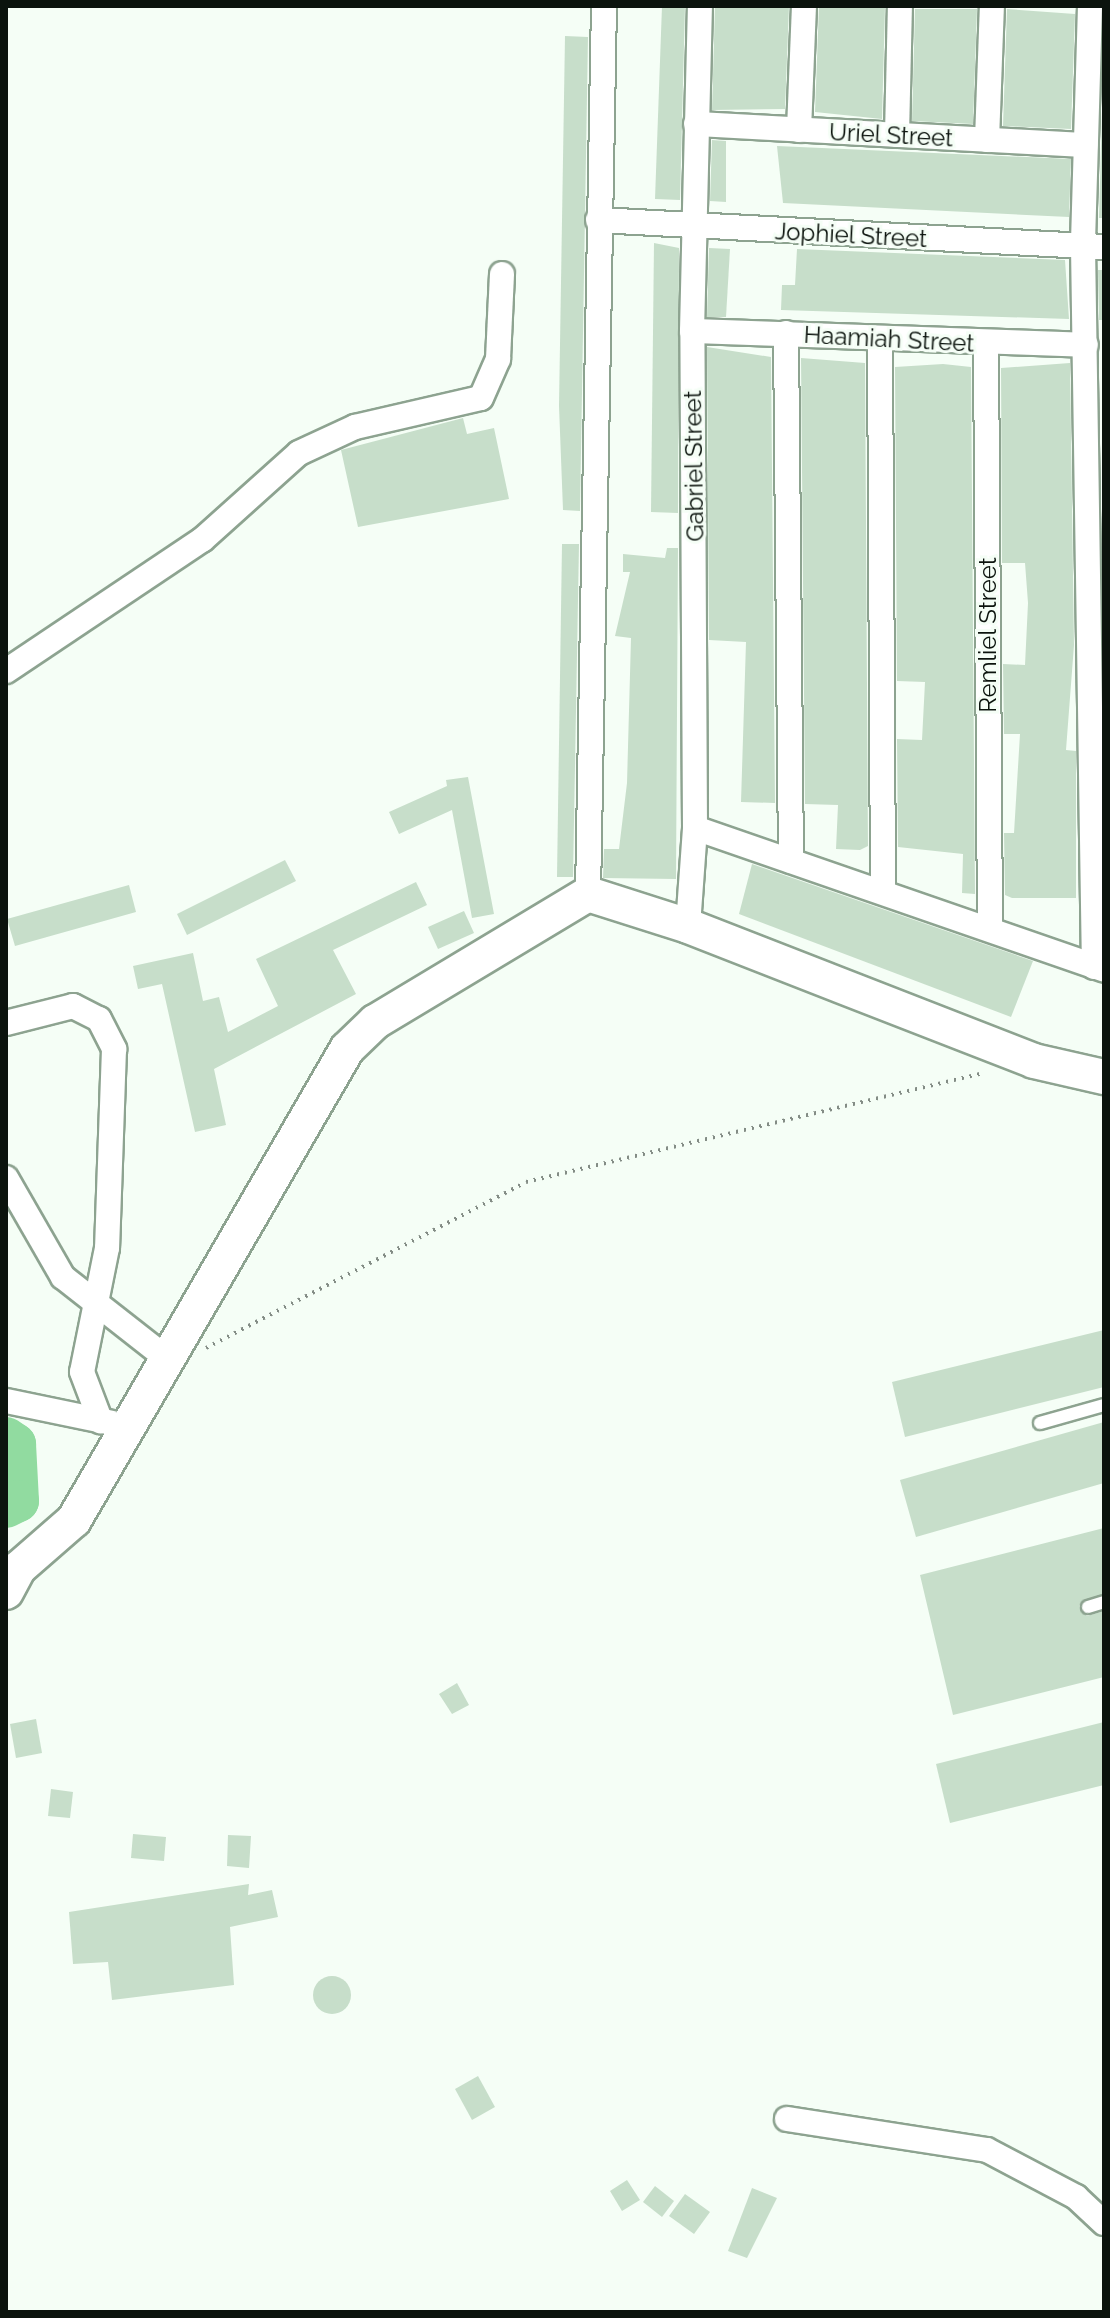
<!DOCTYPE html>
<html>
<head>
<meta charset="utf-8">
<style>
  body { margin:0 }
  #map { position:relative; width:1110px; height:2318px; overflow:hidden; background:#f5fef6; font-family:Raleway,sans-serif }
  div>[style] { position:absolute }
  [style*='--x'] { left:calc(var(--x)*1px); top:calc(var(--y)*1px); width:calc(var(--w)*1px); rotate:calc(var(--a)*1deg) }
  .river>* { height:42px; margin:-21px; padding:0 21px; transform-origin:21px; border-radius:21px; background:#91dba0 }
  .building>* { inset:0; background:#c7deca }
  .round { border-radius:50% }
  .path>* { height:4px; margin-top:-2px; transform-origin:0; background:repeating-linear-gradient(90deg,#838c85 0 2px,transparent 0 8px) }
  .roads { filter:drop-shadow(2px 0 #8da390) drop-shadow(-2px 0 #8da390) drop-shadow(0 2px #8da390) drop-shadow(0 -2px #8da390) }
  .lane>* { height:12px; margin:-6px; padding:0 6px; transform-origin:6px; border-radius:6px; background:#fff }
  .street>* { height:24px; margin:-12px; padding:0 12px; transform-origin:12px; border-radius:12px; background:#fff }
  .secondary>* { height:34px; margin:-17px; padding:0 17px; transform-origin:17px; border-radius:17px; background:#fff }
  span { translate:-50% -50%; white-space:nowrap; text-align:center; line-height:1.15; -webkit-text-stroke:6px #f5fef6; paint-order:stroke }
  .street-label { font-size:24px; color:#0b130d }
  .frame { position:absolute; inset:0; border:8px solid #0b130d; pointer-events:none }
</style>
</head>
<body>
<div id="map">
  <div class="river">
    <i style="--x:6;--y:1438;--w:11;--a:34"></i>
    <i style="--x:15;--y:1444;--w:57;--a:87"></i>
    <i style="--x:18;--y:1501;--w:13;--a:153"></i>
  </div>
  <div class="building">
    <i style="clip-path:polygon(662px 6px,685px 6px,680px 200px,655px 199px)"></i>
    <i style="clip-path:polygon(715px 6px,789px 6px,785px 109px,712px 110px)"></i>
    <i style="clip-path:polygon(819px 6px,885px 7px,882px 119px,815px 112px)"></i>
    <i style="clip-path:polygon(915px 9px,977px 9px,973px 124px,912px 121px)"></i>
    <i style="clip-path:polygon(1007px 9px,1075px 14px,1071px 129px,1003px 126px)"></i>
    <i style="clip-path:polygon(565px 36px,588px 37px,580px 511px,563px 510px,559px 406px)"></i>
    <i style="clip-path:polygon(1104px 40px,1104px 218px,1099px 218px)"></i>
    <i style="clip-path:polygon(712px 140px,726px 141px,726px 202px,710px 201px)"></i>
    <i style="clip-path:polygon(777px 146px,1071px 159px,1069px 217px,783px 203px)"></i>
    <i style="clip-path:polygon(654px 243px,679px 248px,678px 513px,651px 512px)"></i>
    <i style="clip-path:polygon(709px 248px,730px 249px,726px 317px,707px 317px)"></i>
    <i style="clip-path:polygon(797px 249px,1065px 260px,1069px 319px,781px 310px,782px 285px,795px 285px)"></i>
    <i style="clip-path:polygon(1098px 270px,1104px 270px,1104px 320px,1099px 320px)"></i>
    <i style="clip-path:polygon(707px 347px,771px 357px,775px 803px,741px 802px,746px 642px,709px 640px)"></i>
    <i style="clip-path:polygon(801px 358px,865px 363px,868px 846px,860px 850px,836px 849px,838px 805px,805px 804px)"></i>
    <i style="clip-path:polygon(1070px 363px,1074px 645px,1066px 750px,1076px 751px,1076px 898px,1012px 898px,1005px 895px,1004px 833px,1014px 833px,1020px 734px,1004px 734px,1003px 664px,1025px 665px,1028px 603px,1025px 563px,1002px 563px,1001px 368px)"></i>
    <i style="clip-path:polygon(943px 364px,971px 367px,975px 894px,962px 893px,963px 854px,898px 847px,897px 739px,922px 740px,925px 682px,897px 681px,895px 367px)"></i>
    <i style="clip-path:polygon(463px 418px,467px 434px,494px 428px,509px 499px,358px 527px,341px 450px)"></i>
    <i style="clip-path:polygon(562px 544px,579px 544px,573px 877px,557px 877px)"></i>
    <i style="clip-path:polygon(667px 548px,678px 548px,676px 879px,603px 878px,604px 849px,619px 849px,627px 783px,631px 638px,615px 636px,630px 572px,623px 572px,623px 554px,665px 558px)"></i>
    <i style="clip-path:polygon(468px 777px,494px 914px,472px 918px,452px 810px,399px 834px,389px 812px,447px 786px,446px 780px)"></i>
    <i style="clip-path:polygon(285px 860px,296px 881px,187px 935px,177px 914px)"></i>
    <i style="clip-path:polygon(752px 864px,1033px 961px,1011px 1017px,739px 914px)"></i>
    <i style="clip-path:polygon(416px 882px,427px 905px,333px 950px,356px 994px,214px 1069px,226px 1125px,195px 1132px,162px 984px,138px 989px,133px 966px,193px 953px,203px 1001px,219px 997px,228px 1032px,278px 1006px,256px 959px)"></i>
    <i style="clip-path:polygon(129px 885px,136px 912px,15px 946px,7px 919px)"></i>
    <i style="clip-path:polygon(464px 911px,474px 933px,438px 949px,428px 927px)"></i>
    <i style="clip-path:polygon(1104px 1330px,1104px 1387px,905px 1437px,892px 1382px)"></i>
    <i style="clip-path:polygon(1104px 1422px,1104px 1483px,916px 1537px,900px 1480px)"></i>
    <i style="clip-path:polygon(1104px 1528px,1104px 1593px,1079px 1606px,1087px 1616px,1104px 1611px,1104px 1677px,953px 1715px,920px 1575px)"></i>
    <i style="clip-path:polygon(457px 1683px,469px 1705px,452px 1714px,439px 1694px)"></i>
    <i style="clip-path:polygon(36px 1719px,42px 1753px,16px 1758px,10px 1724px)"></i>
    <i style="clip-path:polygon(1104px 1722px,1104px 1785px,950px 1823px,936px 1764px)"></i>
    <i style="clip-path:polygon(51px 1789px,73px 1792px,70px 1818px,48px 1816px)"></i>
    <i style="clip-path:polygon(133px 1834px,166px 1837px,164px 1861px,131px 1858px)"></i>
    <i style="clip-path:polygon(228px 1835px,251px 1836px,249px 1868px,227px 1866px)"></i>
    <i style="clip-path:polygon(249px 1884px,248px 1895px,272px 1890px,278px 1917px,230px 1927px,234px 1985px,112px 2000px,108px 1962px,73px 1964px,69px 1912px)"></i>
    <i class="round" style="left:313px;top:1976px;width:38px;height:38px"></i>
    <i style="clip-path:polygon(478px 2076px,495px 2107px,472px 2120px,455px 2089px)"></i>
    <i style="clip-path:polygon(627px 2180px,640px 2200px,622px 2211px,610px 2191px)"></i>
    <i style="clip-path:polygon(655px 2186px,674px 2201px,662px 2217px,643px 2202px)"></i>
    <i style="clip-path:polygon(752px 2188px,777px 2198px,747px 2258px,728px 2251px)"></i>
    <i style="clip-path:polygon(685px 2194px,710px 2212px,694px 2234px,669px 2216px)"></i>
  </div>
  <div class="path">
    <i style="--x:206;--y:1348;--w:360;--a:-27.4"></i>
    <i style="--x:526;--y:1182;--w:471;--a:-13.4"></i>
  </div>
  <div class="roads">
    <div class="lane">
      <i style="--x:1040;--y:1423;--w:66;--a:-15.7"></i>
      <i style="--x:1088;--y:1607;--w:17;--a:-17"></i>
    </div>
    <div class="street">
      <i style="--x:1090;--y:6;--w:240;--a:91.7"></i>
      <i style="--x:1083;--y:246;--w:721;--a:89.13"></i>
      <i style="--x:696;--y:124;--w:390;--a:3.1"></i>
      <i style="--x:799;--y:130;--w:124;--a:-87.7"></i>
      <i style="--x:897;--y:135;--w:129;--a:-88.7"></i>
      <i style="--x:987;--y:140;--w:134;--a:-87.9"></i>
      <i style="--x:598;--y:220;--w:507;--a:3.05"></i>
      <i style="--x:692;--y:331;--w:394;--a:2"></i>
      <i style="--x:786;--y:333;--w:528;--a:89.46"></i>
      <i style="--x:880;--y:339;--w:551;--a:89.69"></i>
      <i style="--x:986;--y:344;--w:583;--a:89.61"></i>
      <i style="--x:6;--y:671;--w:236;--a:-33.8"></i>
      <i style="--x:202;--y:540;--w:130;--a:-41.9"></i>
      <i style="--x:299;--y:453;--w:62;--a:-24.9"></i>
      <i style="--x:355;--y:427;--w:129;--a:-13"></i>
      <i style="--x:481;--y:398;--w:43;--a:-66.4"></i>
      <i style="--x:498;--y:359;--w:85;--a:-87.3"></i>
      <i style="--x:695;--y:828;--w:433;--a:19.1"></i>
      <i style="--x:588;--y:894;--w:888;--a:-88.97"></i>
      <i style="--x:688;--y:926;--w:98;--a:-85.9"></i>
      <i style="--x:695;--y:828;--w:497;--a:-90.3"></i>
      <i style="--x:692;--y:331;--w:325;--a:-88.6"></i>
      <i style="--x:6;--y:1023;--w:69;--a:-14.2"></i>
      <i style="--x:73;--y:1006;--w:29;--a:27"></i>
      <i style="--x:99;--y:1019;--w:34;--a:63"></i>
      <i style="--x:114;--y:1049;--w:199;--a:92"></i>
      <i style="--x:107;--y:1248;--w:126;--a:101.4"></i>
      <i style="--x:82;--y:1372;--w:53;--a:69.2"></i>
      <i style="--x:6;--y:1178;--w:114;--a:60.1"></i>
      <i style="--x:63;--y:1277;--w:135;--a:38.1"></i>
      <i style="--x:6;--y:1401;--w:108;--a:11.7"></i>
      <i style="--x:787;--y:2119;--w:202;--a:8.8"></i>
      <i style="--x:987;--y:2150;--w:101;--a:27.8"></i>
      <i style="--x:1076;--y:2197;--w:38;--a:43"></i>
    </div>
    <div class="secondary">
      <i style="--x:6;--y:1592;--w:27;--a:-62"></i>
      <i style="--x:19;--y:1568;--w:73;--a:-41.1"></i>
      <i style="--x:74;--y:1520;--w:544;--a:-59.9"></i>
      <i style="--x:347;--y:1049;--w:39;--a:-44"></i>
      <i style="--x:375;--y:1022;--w:249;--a:-31"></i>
      <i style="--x:588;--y:894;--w:105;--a:17.7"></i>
      <i style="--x:688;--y:926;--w:371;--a:21.3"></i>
      <i style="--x:1034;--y:1061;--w:72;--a:12.9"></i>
    </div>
  </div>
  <div class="street-label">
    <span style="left:891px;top:135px;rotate:3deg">Uriel Street</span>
    <span style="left:851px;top:235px;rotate:3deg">Jophiel Street</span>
    <span style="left:889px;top:339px;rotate:3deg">Haamiah Street</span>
    <span style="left:694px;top:466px;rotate:-91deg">Gabriel Street</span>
    <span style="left:988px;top:635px;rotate:-90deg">Remliel Street</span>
  </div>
  <div class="frame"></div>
</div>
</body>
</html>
